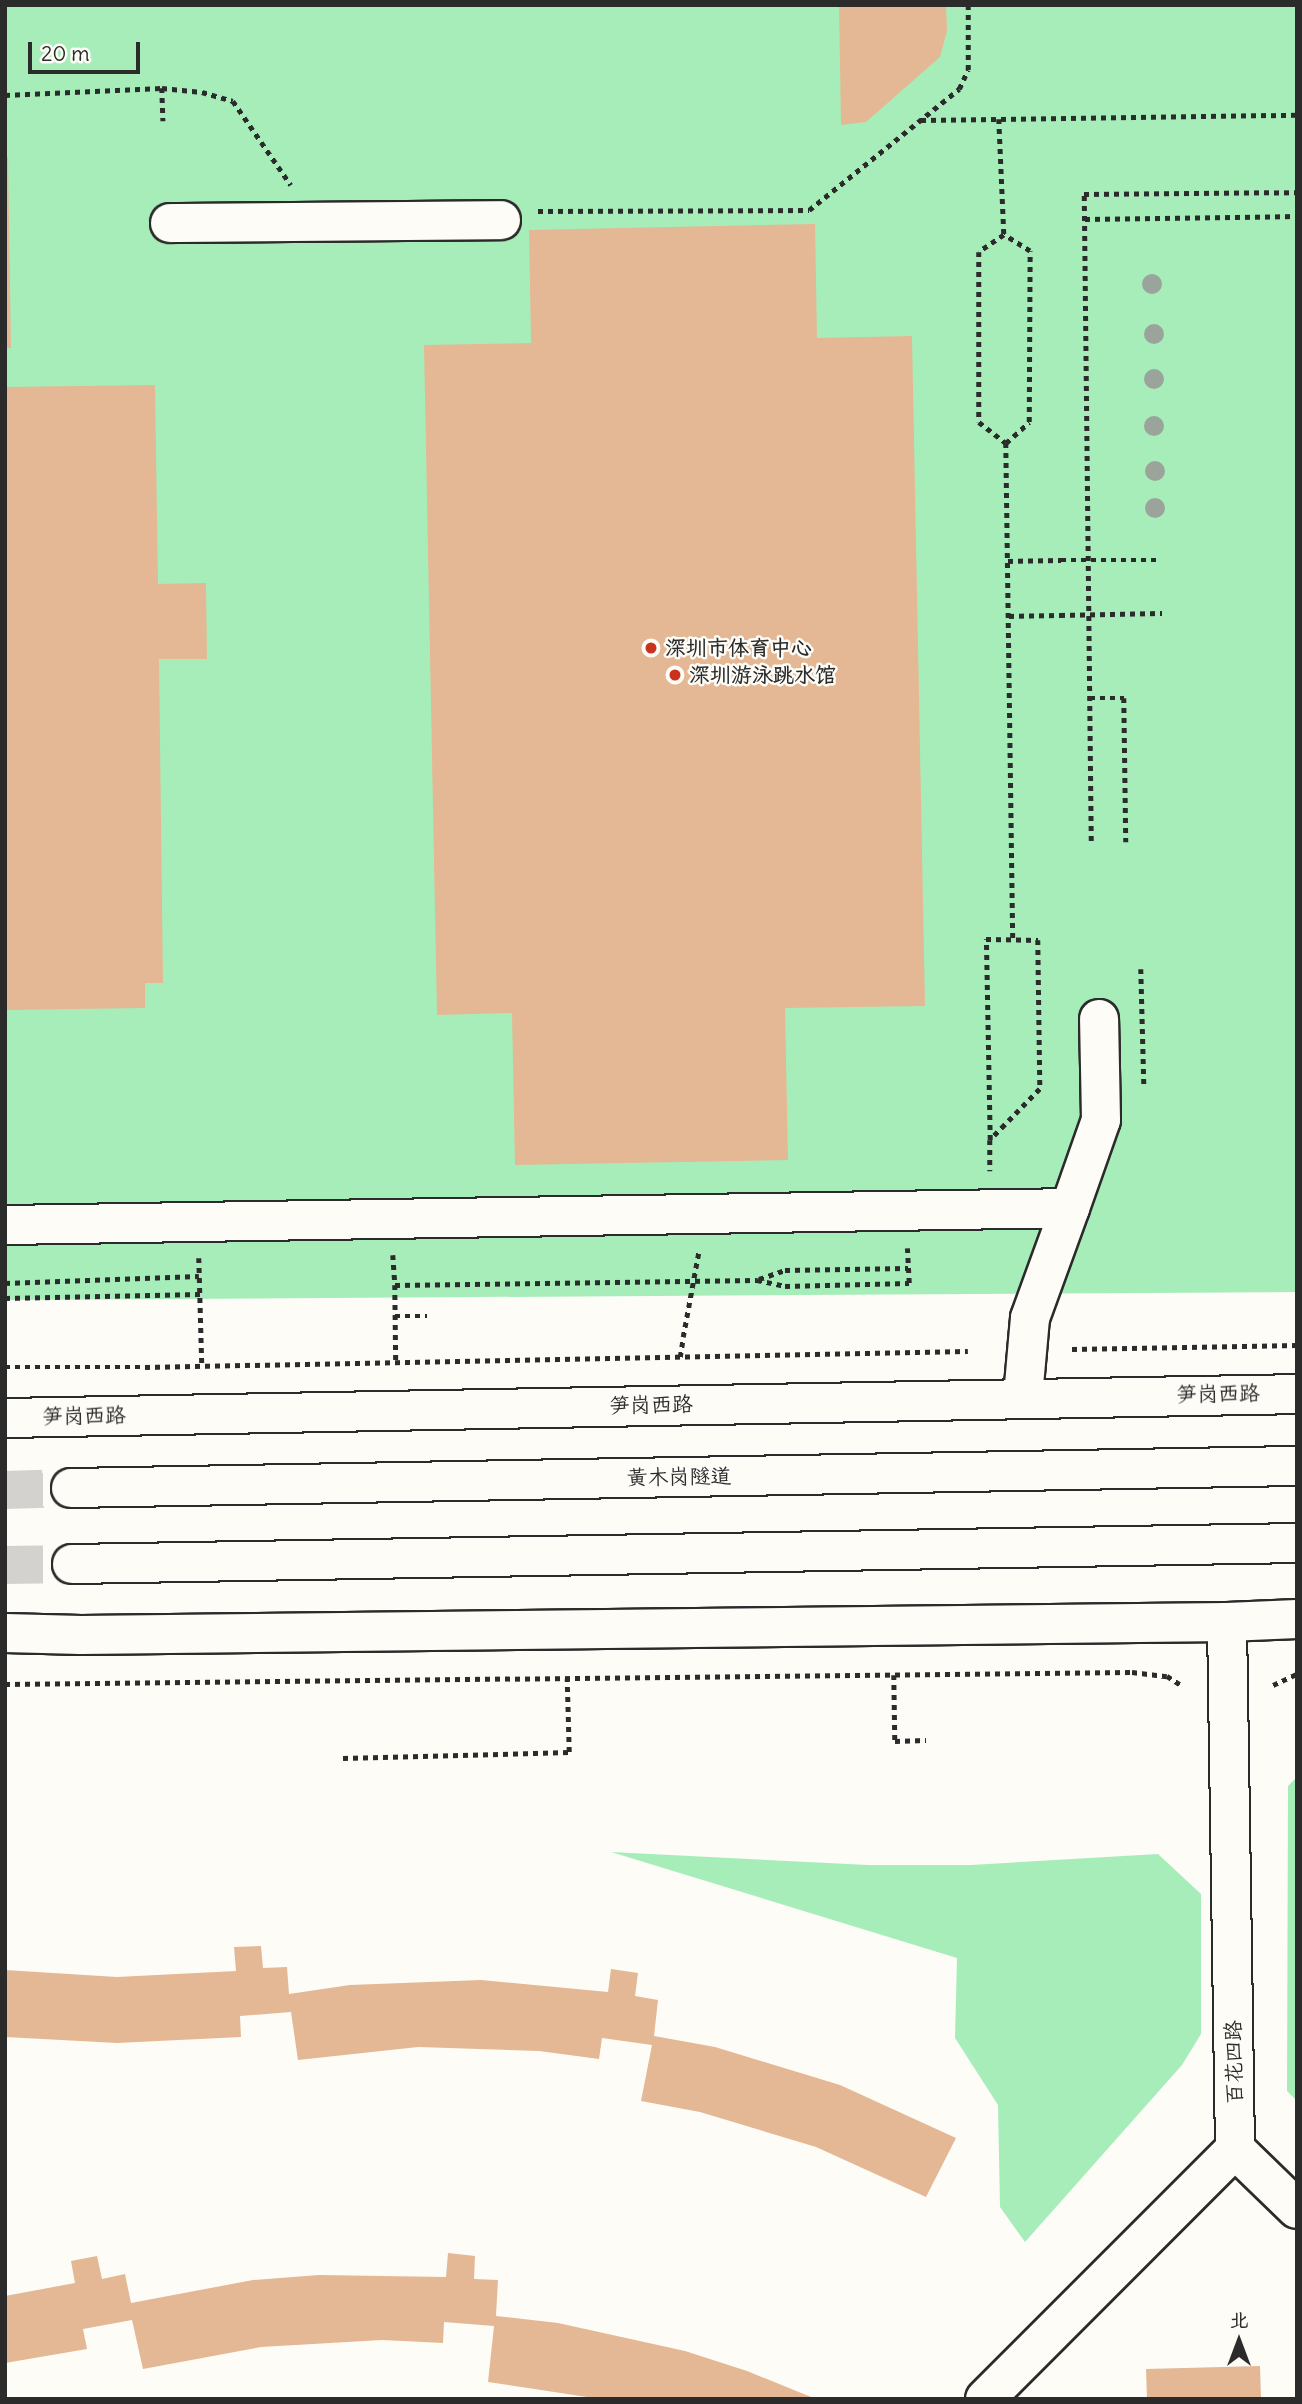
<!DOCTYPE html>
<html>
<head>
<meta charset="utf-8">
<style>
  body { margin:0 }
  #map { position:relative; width:1302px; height:2404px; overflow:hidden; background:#fdfcf7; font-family:Delius,"LXGW WenKai TC",sans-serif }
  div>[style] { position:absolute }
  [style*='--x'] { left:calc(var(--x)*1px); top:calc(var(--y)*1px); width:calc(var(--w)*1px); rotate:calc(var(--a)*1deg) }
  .green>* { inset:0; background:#a7edba }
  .building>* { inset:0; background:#e4b894 }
  .major-tunnel>* { height:38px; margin-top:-19px; transform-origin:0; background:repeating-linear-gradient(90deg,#d3d2ce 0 38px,transparent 0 57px) }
  .path>* { height:4.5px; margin-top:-2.25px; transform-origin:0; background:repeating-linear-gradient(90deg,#2b2b2b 0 5px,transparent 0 10px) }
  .roads { filter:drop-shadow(2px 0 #2b2b2b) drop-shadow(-2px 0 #2b2b2b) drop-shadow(0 2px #2b2b2b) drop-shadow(0 -2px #2b2b2b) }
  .minor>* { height:38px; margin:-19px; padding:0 19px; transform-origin:19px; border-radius:19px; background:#fdfcf7 }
  .major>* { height:38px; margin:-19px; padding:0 19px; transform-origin:19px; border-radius:19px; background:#fdfcf7 }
  .path-bridge>* { height:4.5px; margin-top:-2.25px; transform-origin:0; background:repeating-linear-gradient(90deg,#2b2b2b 0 5px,transparent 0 10px) }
  .trees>* { width:20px; height:20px; margin:-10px; border-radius:50%; background:#9ba49b }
  .dots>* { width:19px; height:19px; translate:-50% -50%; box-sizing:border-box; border:4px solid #fdfcf7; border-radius:50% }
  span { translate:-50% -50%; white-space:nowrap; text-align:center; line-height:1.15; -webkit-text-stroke:5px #fdfcf7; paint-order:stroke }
  .poi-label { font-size:21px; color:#2b2b2b; font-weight:700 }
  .left { translate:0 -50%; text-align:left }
  .street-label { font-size:21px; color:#2b2b2b }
  .frame { position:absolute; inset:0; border:7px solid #2b2b2b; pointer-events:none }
  .north { position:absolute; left:1204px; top:2306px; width:70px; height:70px; -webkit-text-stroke:5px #fdfcf7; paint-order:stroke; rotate:0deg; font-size:19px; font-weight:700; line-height:28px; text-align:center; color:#2b2b2b }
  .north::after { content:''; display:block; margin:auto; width:24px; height:32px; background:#2b2b2b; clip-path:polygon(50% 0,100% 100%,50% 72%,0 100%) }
  .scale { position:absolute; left:28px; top:42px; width:112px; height:32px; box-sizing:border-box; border:4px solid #2b2b2b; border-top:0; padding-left:9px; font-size:21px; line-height:24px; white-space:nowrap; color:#2b2b2b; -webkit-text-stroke:5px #fdfcf7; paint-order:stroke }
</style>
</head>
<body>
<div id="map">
  <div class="green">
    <i style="clip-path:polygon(5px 5px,1297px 5px,1297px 1292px,5px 1300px)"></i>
    <i style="clip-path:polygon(1297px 1777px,1297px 2101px,1287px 2091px,1288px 1786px)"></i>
    <i style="clip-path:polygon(611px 1852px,868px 1865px,971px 1865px,1158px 1854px,1201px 1894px,1201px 2034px,1182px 2065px,1025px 2242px,1000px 2207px,998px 2105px,955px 2038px,957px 1958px)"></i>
  </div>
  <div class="building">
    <i style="clip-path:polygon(839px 5px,946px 5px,947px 31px,940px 57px,866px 122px,841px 125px)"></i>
    <i style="clip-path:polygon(5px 157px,8px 157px,11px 348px,5px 348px)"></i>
    <i style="clip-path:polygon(815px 224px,817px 338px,912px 336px,925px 1006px,785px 1008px,788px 1160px,515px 1165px,512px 1013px,437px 1015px,424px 345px,531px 343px,529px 230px)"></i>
    <i style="clip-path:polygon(155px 385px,158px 584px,206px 583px,207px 659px,159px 659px,163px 983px,145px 983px,145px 1008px,5px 1010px,5px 387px)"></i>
    <i style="clip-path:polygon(261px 1946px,263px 1968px,287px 1967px,289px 1994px,350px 1985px,481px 1980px,608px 1992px,611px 1969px,638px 1973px,635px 1996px,658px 2000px,654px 2036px,715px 2047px,840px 2085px,956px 2138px,926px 2197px,816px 2147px,700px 2112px,641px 2101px,652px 2045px,602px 2038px,599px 2059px,539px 2051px,418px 2047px,298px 2060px,291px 2012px,240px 2016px,241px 2037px,117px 2043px,5px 2037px,5px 1970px,117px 1977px,236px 1971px,234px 1947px)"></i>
    <i style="clip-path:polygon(448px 2253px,475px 2256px,474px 2279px,498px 2280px,496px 2316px,558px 2323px,685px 2351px,747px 2371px,816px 2399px,600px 2399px,488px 2382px,494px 2326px,444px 2322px,443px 2343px,382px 2340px,261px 2347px,143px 2369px,132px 2320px,83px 2329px,87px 2349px,5px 2363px,5px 2296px,75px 2283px,71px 2261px,97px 2256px,102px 2279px,125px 2274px,131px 2303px,253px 2280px,319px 2275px,446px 2277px)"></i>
    <i style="clip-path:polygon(1260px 2366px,1261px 2399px,1147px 2399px,1146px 2369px)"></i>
  </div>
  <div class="major-tunnel">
    <i style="--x:5;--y:1490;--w:66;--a:-1.7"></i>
    <i style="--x:5;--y:1565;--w:67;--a:-0.9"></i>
  </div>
  <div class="path">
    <i style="--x:162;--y:88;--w:33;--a:88"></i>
    <i style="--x:5;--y:95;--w:157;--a:-2.6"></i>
    <i style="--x:162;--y:88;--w:40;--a:5.7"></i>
    <i style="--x:202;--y:92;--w:32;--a:16"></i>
    <i style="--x:233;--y:101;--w:102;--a:55.4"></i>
    <i style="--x:999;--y:119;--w:116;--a:87.5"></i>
    <i style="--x:921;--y:120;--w:376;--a:-0.8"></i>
    <i style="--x:538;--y:211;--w:271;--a:-0.2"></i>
    <i style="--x:809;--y:210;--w:193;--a:-38.9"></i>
    <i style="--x:959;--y:89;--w:21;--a:-65"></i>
    <i style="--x:968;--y:70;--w:65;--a:-90"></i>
    <i style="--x:1085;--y:219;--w:212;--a:-0.8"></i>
    <i style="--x:1006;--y:443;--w:31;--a:-42"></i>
    <i style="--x:1029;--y:422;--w:171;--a:-89.7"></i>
    <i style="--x:1030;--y:251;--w:31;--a:-148"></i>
    <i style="--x:1004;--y:235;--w:30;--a:146"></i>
    <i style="--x:979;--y:252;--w:170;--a:90"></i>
    <i style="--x:979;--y:422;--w:34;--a:38"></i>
    <i style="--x:1006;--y:443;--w:497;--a:89.2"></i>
    <i style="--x:1008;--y:561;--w:53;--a:-1.1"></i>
    <i style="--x:1009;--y:616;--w:51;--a:-1.1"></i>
    <i style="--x:1090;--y:698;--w:34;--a:0"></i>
    <i style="--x:1124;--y:698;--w:144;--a:89.2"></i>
    <i style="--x:1091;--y:841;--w:647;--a:-90.62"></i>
    <i style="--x:1084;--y:194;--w:213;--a:-0.5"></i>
    <i style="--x:986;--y:939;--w:52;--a:1.1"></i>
    <i style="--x:1038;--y:940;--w:149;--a:89.2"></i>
    <i style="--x:1040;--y:1089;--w:71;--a:134.4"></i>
    <i style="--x:990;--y:1140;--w:201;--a:-91.1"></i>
    <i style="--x:1141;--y:969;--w:118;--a:88.5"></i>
    <i style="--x:990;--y:1140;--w:31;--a:90"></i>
    <i style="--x:393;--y:1255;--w:30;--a:86"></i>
    <i style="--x:395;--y:1285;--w:362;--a:-0.8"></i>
    <i style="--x:757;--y:1280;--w:29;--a:12"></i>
    <i style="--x:785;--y:1286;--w:124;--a:-1.4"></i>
    <i style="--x:909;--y:1283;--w:35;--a:-93"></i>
    <i style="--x:199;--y:1258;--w:108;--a:88.4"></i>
    <i style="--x:759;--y:1279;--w:28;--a:-19"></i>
    <i style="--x:785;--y:1270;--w:123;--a:-0.9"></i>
    <i style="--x:5;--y:1283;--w:194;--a:-2.1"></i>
    <i style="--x:395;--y:1285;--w:77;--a:89.3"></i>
    <i style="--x:5;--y:1298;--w:195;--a:-1.2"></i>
    <i style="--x:395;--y:1316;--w:32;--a:0"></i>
    <i style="--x:1072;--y:1349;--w:225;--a:-1"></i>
    <i style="--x:680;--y:1357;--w:20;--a:-81"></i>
    <i style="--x:5;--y:1367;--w:140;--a:0"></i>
    <i style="--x:145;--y:1367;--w:823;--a:-1.11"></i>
    <i style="--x:894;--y:1675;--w:66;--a:89.1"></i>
    <i style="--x:895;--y:1741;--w:31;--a:-2"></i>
    <i style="--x:5;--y:1684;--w:1127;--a:-0.61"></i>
    <i style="--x:1132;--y:1672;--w:35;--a:7"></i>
    <i style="--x:1167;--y:1676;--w:17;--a:33"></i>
    <i style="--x:1273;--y:1685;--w:26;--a:-25"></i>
    <i style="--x:343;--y:1758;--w:226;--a:-1.5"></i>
    <i style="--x:569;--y:1752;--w:73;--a:-91.6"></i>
  </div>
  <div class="roads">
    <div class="minor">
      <i style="--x:170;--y:223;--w:331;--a:-0.5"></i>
      <i style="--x:1070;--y:1208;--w:93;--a:-70.6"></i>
      <i style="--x:1101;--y:1120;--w:101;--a:-91.1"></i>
      <i style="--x:5;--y:1225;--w:1065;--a:-0.91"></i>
      <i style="--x:1070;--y:1208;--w:117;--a:110"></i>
      <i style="--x:1030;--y:1318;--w:79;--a:95.1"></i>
      <i style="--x:1235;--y:2149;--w:86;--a:44.1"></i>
      <i style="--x:985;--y:2399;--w:354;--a:-45"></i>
      <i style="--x:1235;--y:2149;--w:527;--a:-90.87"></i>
    </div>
    <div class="major">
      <i style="--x:5;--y:1418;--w:1292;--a:-1.06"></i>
      <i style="--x:71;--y:1488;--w:1226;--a:-1.03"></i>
      <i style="--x:72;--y:1564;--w:1225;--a:-0.98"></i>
      <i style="--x:5;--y:1633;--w:76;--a:1.5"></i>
      <i style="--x:81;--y:1635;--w:1146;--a:-0.65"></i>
      <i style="--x:1227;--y:1622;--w:70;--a:-2.5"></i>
    </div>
  </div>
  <div class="path-bridge">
    <i style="--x:1061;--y:560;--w:100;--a:0"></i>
    <i style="--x:1060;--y:615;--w:102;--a:-1.1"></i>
    <i style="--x:683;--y:1337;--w:88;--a:-79.6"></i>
  </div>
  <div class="trees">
    <i style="left:1152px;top:284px"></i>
    <i style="left:1154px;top:334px"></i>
    <i style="left:1154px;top:379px"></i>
    <i style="left:1154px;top:426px"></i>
    <i style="left:1155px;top:471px"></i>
    <i style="left:1155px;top:508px"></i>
  </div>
  <div class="dots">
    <i style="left:651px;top:648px;background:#c8321e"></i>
    <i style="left:675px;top:675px;background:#c8321e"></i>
  </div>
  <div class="poi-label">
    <span class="left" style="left:665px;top:648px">深圳市体育中心</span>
    <span class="left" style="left:689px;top:675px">深圳游泳跳水馆</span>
  </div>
  <div class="street-label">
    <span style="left:1218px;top:1394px;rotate:-1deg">笋岗西路</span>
    <span style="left:651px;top:1405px;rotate:-1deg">笋岗西路</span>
    <span style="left:84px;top:1416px;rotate:-1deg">笋岗西路</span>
    <span style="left:679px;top:1477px;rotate:-1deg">黄木岗隧道</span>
    <span style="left:1234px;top:2062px;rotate:-91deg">百花四路</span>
  </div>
  <div class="frame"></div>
  <div class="north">北</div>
  <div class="scale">20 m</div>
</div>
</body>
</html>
